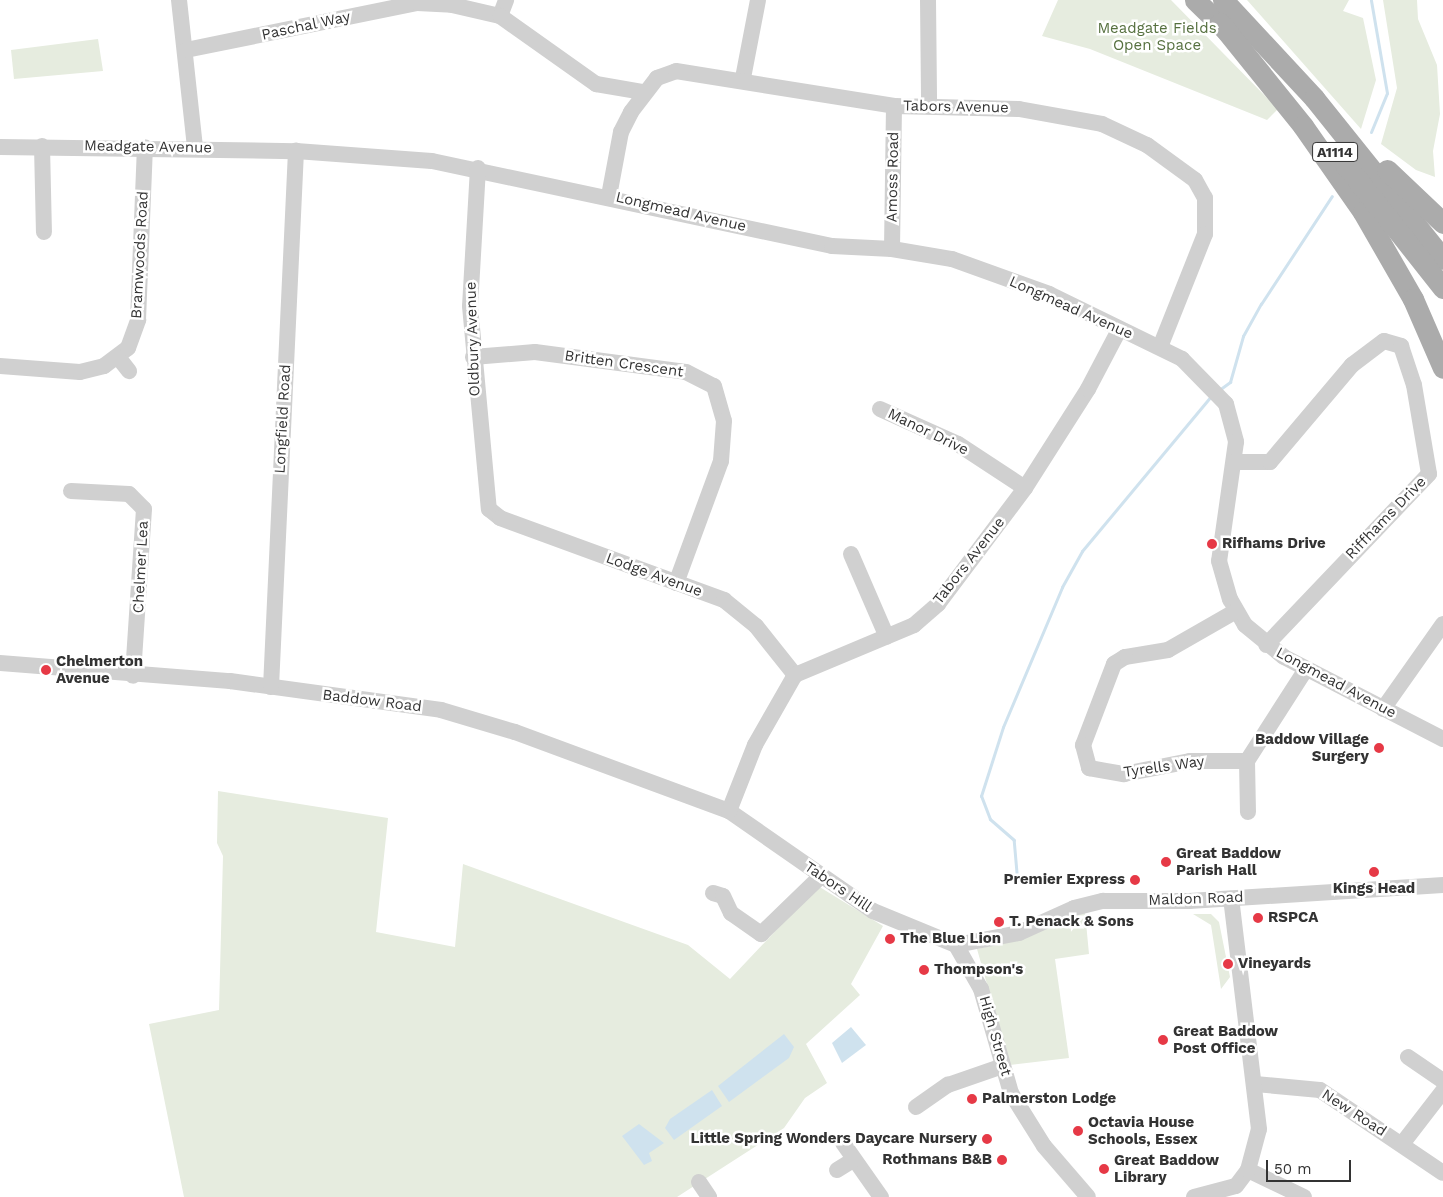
<!DOCTYPE html>
<html>
<head>
<meta charset="utf-8">
<style>
  body { margin:0 }
  #map { position:relative; width:1443px; height:1197px; overflow:hidden; background:#fff; font-family:"Work Sans",sans-serif }
  div>[style] { position:absolute }
  [style*='--x'] { left:calc(var(--x)*1px); top:calc(var(--y)*1px); width:calc(var(--w)*1px); rotate:calc(var(--a)*1deg) }
  .green>* { inset:0; background:#e6ecdf }
  .water>* { inset:0; background:#cfe2ee }
  .stream>* { height:3px; margin:-1.5px; padding:0 1.5px; transform-origin:1.5px; border-radius:1.5px; background:#cfe2ee }
  .minor>* { height:16px; margin:-8px; padding:0 8px; transform-origin:8px; border-radius:8px; background:#d0d0d0 }
  .major>* { height:21px; margin:-10.5px; padding:0 10.5px; transform-origin:10.5px; border-radius:10.5px; background:#ababab }
  .dots>* { width:14px; height:14px; translate:-50% -50%; box-sizing:border-box; border:2px solid #fff; border-radius:50% }
  span { translate:-50% -50%; white-space:nowrap; text-align:center; line-height:1.15; -webkit-text-stroke:5px #fff; paint-order:stroke }
  .shield-label span { padding:1px 4px; background:#fff; border:1px solid; border-radius:4px; -webkit-text-stroke-width:0 }
  .shield-label { font-size:14px; color:#333; font-weight:700 }
  .street-label { font-size:15px; color:#333 }
  .park-label { font-size:15px; color:#56703f }
  .poi-label { font-size:15px; color:#333; font-weight:700 }
  .left { translate:0 -50%; text-align:left }
  .right { translate:-100% -50%; text-align:right }
  .scale { position:absolute; left:1266px; top:1160px; width:85px; height:22px; box-sizing:border-box; border:2px solid #333; border-top:0; padding-left:6px; font-size:15px; line-height:18px; white-space:nowrap; color:#333; -webkit-text-stroke:4px #fff; paint-order:stroke }
</style>
</head>
<body>
<div id="map">
  <div class="green">
    <i style="clip-path:polygon(1058px 0,1171px 0,1278px 109px,1267px 120px,1090px 49px,1042px 36px)"></i>
    <i style="clip-path:polygon(1247px 0,1349px 0,1343px 11px,1363px 18px,1376px 80px,1361px 129px)"></i>
    <i style="clip-path:polygon(1383px 0,1417px 0,1418px 19px,1437px 65px,1440px 114px,1433px 151px,1435px 177px,1416px 170px,1381px 144px,1397px 88px)"></i>
    <i style="clip-path:polygon(98px 39px,103px 71px,14px 79px,11px 50px)"></i>
    <i style="clip-path:polygon(218px 791px,388px 818px,376px 932px,455px 947px,463px 864px,688px 945px,730px 979px,818px 886px,883px 926px,851px 984px,860px 995px,806px 1044px,827px 1083px,805px 1098px,784px 1128px,677px 1197px,184px 1197px,149px 1024px,219px 1010px,223px 856px,217px 843px)"></i>
    <i style="clip-path:polygon(1085px 912px,1089px 954px,1055px 959px,1069px 1058px,1010px 1065px,977px 949px,1022px 939px)"></i>
    <i style="clip-path:polygon(1193px 914px,1211px 914px,1219px 922px,1230px 977px,1221px 989px,1211px 925px)"></i>
  </div>
  <div class="water">
    <i style="clip-path:polygon(851px 1027px,866px 1045px,842px 1063px,832px 1043px)"></i>
    <i style="clip-path:polygon(784px 1034px,794px 1047px,789px 1058px,729px 1102px,718px 1086px)"></i>
    <i style="clip-path:polygon(712px 1090px,722px 1106px,674px 1140px,665px 1128px,670px 1119px)"></i>
    <i style="clip-path:polygon(639px 1124px,664px 1143px,649px 1153px,652px 1161px,644px 1165px,622px 1136px)"></i>
  </div>
  <div class="stream">
    <i style="--x:1371;--y:132;--w:42;--a:-67.7"></i>
    <i style="--x:1387;--y:93;--w:94;--a:-99.8"></i>
    <i style="--x:1219;--y:390;--w:14;--a:-36"></i>
    <i style="--x:1230;--y:382;--w:48;--a:-74.2"></i>
    <i style="--x:1243;--y:336;--w:37;--a:-61"></i>
    <i style="--x:1261;--y:304;--w:129;--a:-56.7"></i>
    <i style="--x:1017;--y:878;--w:38;--a:-95"></i>
    <i style="--x:1014;--y:840;--w:32;--a:-139"></i>
    <i style="--x:990;--y:819;--w:25;--a:-111"></i>
    <i style="--x:981;--y:796;--w:72;--a:-72.3"></i>
    <i style="--x:1003;--y:727;--w:152;--a:-67.1"></i>
    <i style="--x:1062;--y:587;--w:41;--a:-60.9"></i>
    <i style="--x:1082;--y:551;--w:203;--a:-50.2"></i>
  </div>
  <div class="minor">
    <i style="--x:179;--y:0;--w:148;--a:83.8"></i>
    <i style="--x:928;--y:0;--w:104;--a:89.4"></i>
    <i style="--x:500;--y:16;--w:17;--a:-69"></i>
    <i style="--x:186;--y:50;--w:236;--a:-11.5"></i>
    <i style="--x:417;--y:3;--w:35;--a:3"></i>
    <i style="--x:452;--y:5;--w:49;--a:12.9"></i>
    <i style="--x:500;--y:16;--w:118;--a:35.3"></i>
    <i style="--x:596;--y:84;--w:48;--a:9.7"></i>
    <i style="--x:743;--y:78;--w:79;--a:-79.1"></i>
    <i style="--x:42;--y:146;--w:86;--a:88.7"></i>
    <i style="--x:0;--y:147;--w:296;--a:0.8"></i>
    <i style="--x:296;--y:151;--w:136;--a:4.2"></i>
    <i style="--x:432;--y:161;--w:409;--a:12"></i>
    <i style="--x:832;--y:246;--w:60;--a:2.9"></i>
    <i style="--x:892;--y:249;--w:61;--a:9.5"></i>
    <i style="--x:952;--y:259;--w:103;--a:19.8"></i>
    <i style="--x:1049;--y:294;--w:148;--a:26"></i>
    <i style="--x:1182;--y:359;--w:63;--a:45.6"></i>
    <i style="--x:1226;--y:404;--w:39;--a:75"></i>
    <i style="--x:1236;--y:442;--w:120;--a:98.1"></i>
    <i style="--x:1219;--y:561;--w:40;--a:74"></i>
    <i style="--x:1230;--y:599;--w:30;--a:60"></i>
    <i style="--x:1245;--y:625;--w:50;--a:39.4"></i>
    <i style="--x:1284;--y:657;--w:179;--a:27.3"></i>
    <i style="--x:478;--y:168;--w:138;--a:93.3"></i>
    <i style="--x:470;--y:306;--w:204;--a:84.7"></i>
    <i style="--x:489;--y:509;--w:14;--a:39"></i>
    <i style="--x:500;--y:518;--w:239;--a:20.1"></i>
    <i style="--x:724;--y:600;--w:41;--a:39.1"></i>
    <i style="--x:756;--y:626;--w:63;--a:51.5"></i>
    <i style="--x:609;--y:196;--w:65;--a:-79.4"></i>
    <i style="--x:621;--y:132;--w:22;--a:-63"></i>
    <i style="--x:631;--y:112;--w:43;--a:-52.6"></i>
    <i style="--x:657;--y:78;--w:20;--a:-20"></i>
    <i style="--x:676;--y:71;--w:221;--a:9.1"></i>
    <i style="--x:894;--y:106;--w:125;--a:1.4"></i>
    <i style="--x:1019;--y:109;--w:84;--a:10.2"></i>
    <i style="--x:1102;--y:124;--w:50;--a:25"></i>
    <i style="--x:1147;--y:145;--w:59;--a:36.1"></i>
    <i style="--x:1195;--y:180;--w:21;--a:61"></i>
    <i style="--x:1205;--y:198;--w:36;--a:90"></i>
    <i style="--x:1205;--y:234;--w:122;--a:111.7"></i>
    <i style="--x:892;--y:249;--w:143;--a:-89.2"></i>
    <i style="--x:118;--y:357;--w:18;--a:52"></i>
    <i style="--x:473;--y:357;--w:62;--a:-4.6"></i>
    <i style="--x:535;--y:352;--w:152;--a:7.5"></i>
    <i style="--x:686;--y:372;--w:31;--a:27"></i>
    <i style="--x:714;--y:386;--w:36;--a:74"></i>
    <i style="--x:724;--y:421;--w:40;--a:94.3"></i>
    <i style="--x:721;--y:461;--w:130;--a:110.2"></i>
    <i style="--x:0;--y:366;--w:80;--a:4.3"></i>
    <i style="--x:80;--y:372;--w:25;--a:-14"></i>
    <i style="--x:104;--y:366;--w:30;--a:-37"></i>
    <i style="--x:128;--y:348;--w:30;--a:-70"></i>
    <i style="--x:138;--y:320;--w:173;--a:-87.7"></i>
    <i style="--x:880;--y:409;--w:85;--a:24.2"></i>
    <i style="--x:958;--y:444;--w:80;--a:33.3"></i>
    <i style="--x:1234;--y:462;--w:36;--a:0"></i>
    <i style="--x:1270;--y:462;--w:127;--a:-49.8"></i>
    <i style="--x:1352;--y:365;--w:40;--a:-37"></i>
    <i style="--x:1384;--y:341;--w:18;--a:16"></i>
    <i style="--x:1401;--y:346;--w:41;--a:71.6"></i>
    <i style="--x:1414;--y:385;--w:90;--a:80.4"></i>
    <i style="--x:1429;--y:474;--w:236;--a:133.6"></i>
    <i style="--x:71;--y:491;--w:58;--a:3"></i>
    <i style="--x:129;--y:494;--w:21;--a:45"></i>
    <i style="--x:144;--y:509;--w:167;--a:93.8"></i>
    <i style="--x:851;--y:554;--w:90;--a:66.6"></i>
    <i style="--x:1236;--y:611;--w:78;--a:150.2"></i>
    <i style="--x:1168;--y:650;--w:44;--a:170.8"></i>
    <i style="--x:1125;--y:657;--w:13;--a:148"></i>
    <i style="--x:1114;--y:664;--w:87;--a:110.9"></i>
    <i style="--x:1083;--y:745;--w:24;--a:75"></i>
    <i style="--x:1089;--y:768;--w:36;--a:10"></i>
    <i style="--x:1124;--y:774;--w:67;--a:-11.1"></i>
    <i style="--x:1190;--y:761;--w:57;--a:0"></i>
    <i style="--x:1247;--y:761;--w:109;--a:-57.3"></i>
    <i style="--x:0;--y:663;--w:231;--a:4.5"></i>
    <i style="--x:230;--y:681;--w:213;--a:7.8"></i>
    <i style="--x:441;--y:710;--w:77;--a:16.6"></i>
    <i style="--x:515;--y:732;--w:228;--a:20.3"></i>
    <i style="--x:729;--y:811;--w:175;--a:34.8"></i>
    <i style="--x:873;--y:911;--w:90;--a:22.3"></i>
    <i style="--x:956;--y:945;--w:64;--a:-10.8"></i>
    <i style="--x:1019;--y:933;--w:60;--a:-24.4"></i>
    <i style="--x:1074;--y:908;--w:30;--a:-14"></i>
    <i style="--x:1103;--y:901;--w:86;--a:0"></i>
    <i style="--x:1189;--y:901;--w:255;--a:-3.6"></i>
    <i style="--x:271;--y:687;--w:537;--a:-87.33"></i>
    <i style="--x:1383;--y:709;--w:104;--a:-54.8"></i>
    <i style="--x:1247;--y:761;--w:51;--a:88.9"></i>
    <i style="--x:729;--y:811;--w:71;--a:-68.5"></i>
    <i style="--x:755;--y:745;--w:81;--a:-60.3"></i>
    <i style="--x:795;--y:675;--w:129;--a:-22.8"></i>
    <i style="--x:914;--y:625;--w:32;--a:-41"></i>
    <i style="--x:938;--y:604;--w:145;--a:-53.1"></i>
    <i style="--x:1025;--y:488;--w:117;--a:-57.5"></i>
    <i style="--x:1088;--y:389;--w:67;--a:-62.3"></i>
    <i style="--x:713;--y:893;--w:10;--a:17"></i>
    <i style="--x:723;--y:896;--w:19;--a:65"></i>
    <i style="--x:731;--y:913;--w:37;--a:35"></i>
    <i style="--x:761;--y:934;--w:82;--a:-44"></i>
    <i style="--x:956;--y:945;--w:51;--a:60.4"></i>
    <i style="--x:981;--y:989;--w:108;--a:73.9"></i>
    <i style="--x:1011;--y:1093;--w:62;--a:58.1"></i>
    <i style="--x:1044;--y:1146;--w:67;--a:49.2"></i>
    <i style="--x:1408;--y:1057;--w:42;--a:34.4"></i>
    <i style="--x:1255;--y:1084;--w:65;--a:5.3"></i>
    <i style="--x:1320;--y:1090;--w:148;--a:34"></i>
    <i style="--x:916;--y:1107;--w:39;--a:-35"></i>
    <i style="--x:948;--y:1085;--w:58;--a:-19.1"></i>
    <i style="--x:843;--y:1143;--w:66;--a:54.9"></i>
    <i style="--x:1402;--y:1144;--w:67;--a:-52.3"></i>
    <i style="--x:837;--y:1170;--w:19;--a:-32"></i>
    <i style="--x:1248;--y:1170;--w:62;--a:25.7"></i>
    <i style="--x:699;--y:1182;--w:18;--a:56"></i>
    <i style="--x:1194;--y:1197;--w:43;--a:-14.7"></i>
    <i style="--x:1236;--y:1186;--w:20;--a:-53"></i>
    <i style="--x:1248;--y:1170;--w:42;--a:-75"></i>
    <i style="--x:1259;--y:1129;--w:232;--a:-96.9"></i>
  </div>
  <div class="major">
    <i style="--x:1195;--y:0;--w:47;--a:44.1"></i>
    <i style="--x:1223;--y:0;--w:134;--a:47.1"></i>
    <i style="--x:1314;--y:98;--w:206;--a:51.3"></i>
    <i style="--x:1220;--y:23;--w:132;--a:51.1"></i>
    <i style="--x:1303;--y:126;--w:105;--a:55.1"></i>
    <i style="--x:1363;--y:212;--w:100;--a:60.1"></i>
    <i style="--x:1413;--y:299;--w:75;--a:66.5"></i>
    <i style="--x:1345;--y:164;--w:158;--a:51.7"></i>
    <i style="--x:1387;--y:170;--w:77;--a:43.4"></i>
  </div>
  <div class="dots">
    <i style="left:1212px;top:544px;background:#e63946"></i>
    <i style="left:46px;top:670px;background:#e63946"></i>
    <i style="left:1379px;top:748px;background:#e63946"></i>
    <i style="left:1166px;top:862px;background:#e63946"></i>
    <i style="left:1374px;top:872px;background:#e63946"></i>
    <i style="left:1135px;top:880px;background:#e63946"></i>
    <i style="left:1258px;top:918px;background:#e63946"></i>
    <i style="left:999px;top:922px;background:#e63946"></i>
    <i style="left:890px;top:939px;background:#e63946"></i>
    <i style="left:1228px;top:964px;background:#e63946"></i>
    <i style="left:924px;top:970px;background:#e63946"></i>
    <i style="left:1163px;top:1040px;background:#e63946"></i>
    <i style="left:972px;top:1099px;background:#e63946"></i>
    <i style="left:1078px;top:1131px;background:#e63946"></i>
    <i style="left:987px;top:1139px;background:#e63946"></i>
    <i style="left:1002px;top:1160px;background:#e63946"></i>
    <i style="left:1104px;top:1169px;background:#e63946"></i>
  </div>
  <div class="shield-label">
    <span style="left:1335px;top:152px">A1114</span>
  </div>
  <div class="street-label">
    <span style="left:306px;top:26px;rotate:-12deg">Paschal Way</span>
    <span style="left:956px;top:107px;rotate:1deg">Tabors Avenue</span>
    <span style="left:148px;top:147px;rotate:1deg">Meadgate Avenue</span>
    <span style="left:893px;top:177px;rotate:-89deg">Amoss Road</span>
    <span style="left:681px;top:212px;rotate:13deg">Longmead Avenue</span>
    <span style="left:140px;top:255px;rotate:-87deg">Bramwoods Road</span>
    <span style="left:1071px;top:308px;rotate:24deg">Longmead Avenue</span>
    <span style="left:473px;top:339px;rotate:-92deg">Oldbury Avenue</span>
    <span style="left:624px;top:364px;rotate:8deg">Britten Crescent</span>
    <span style="left:283px;top:419px;rotate:-87deg">Longfield Road</span>
    <span style="left:928px;top:432px;rotate:26deg">Manor Drive</span>
    <span style="left:1386px;top:518px;rotate:-46deg">Riffhams Drive</span>
    <span style="left:969px;top:561px;rotate:-52deg">Tabors Avenue</span>
    <span style="left:141px;top:567px;rotate:-87deg">Chelmer Lea</span>
    <span style="left:654px;top:575px;rotate:20deg">Lodge Avenue</span>
    <span style="left:1336px;top:683px;rotate:28deg">Longmead Avenue</span>
    <span style="left:372px;top:701px;rotate:7deg">Baddow Road</span>
    <span style="left:1164px;top:767px;rotate:-8deg">Tyrells Way</span>
    <span style="left:838px;top:887px;rotate:34deg">Tabors Hill</span>
    <span style="left:1196px;top:899px;rotate:-2deg">Maldon Road</span>
    <span style="left:995px;top:1036px;rotate:74deg">High Street</span>
    <span style="left:1354px;top:1113px;rotate:33deg">New Road</span>
  </div>
  <div class="park-label">
    <span style="left:1157px;top:37px">Meadgate Fields<br>Open Space</span>
  </div>
  <div class="poi-label">
    <span class="left" style="left:1222px;top:544px">Rifhams Drive</span>
    <span class="left" style="left:56px;top:670px">Chelmerton<br>Avenue</span>
    <span class="right" style="left:1369px;top:748px">Baddow Village<br>Surgery</span>
    <span class="left" style="left:1176px;top:862px">Great Baddow<br>Parish Hall</span>
    <span class="right" style="left:1125px;top:880px">Premier Express</span>
    <span style="left:1374px;top:889px">Kings Head</span>
    <span class="left" style="left:1268px;top:918px">RSPCA</span>
    <span class="left" style="left:1009px;top:922px">T. Penack &amp; Sons</span>
    <span class="left" style="left:900px;top:939px">The Blue Lion</span>
    <span class="left" style="left:1238px;top:964px">Vineyards</span>
    <span class="left" style="left:934px;top:970px">Thompson's</span>
    <span class="left" style="left:1173px;top:1040px">Great Baddow<br>Post Office</span>
    <span class="left" style="left:982px;top:1099px">Palmerston Lodge</span>
    <span class="left" style="left:1088px;top:1131px">Octavia House<br>Schools, Essex</span>
    <span class="right" style="left:977px;top:1139px">Little Spring Wonders Daycare Nursery</span>
    <span class="right" style="left:992px;top:1160px">Rothmans B&amp;B</span>
    <span class="left" style="left:1114px;top:1169px">Great Baddow<br>Library</span>
  </div>
  <div class="scale">50 m</div>
</div>
</body>
</html>
